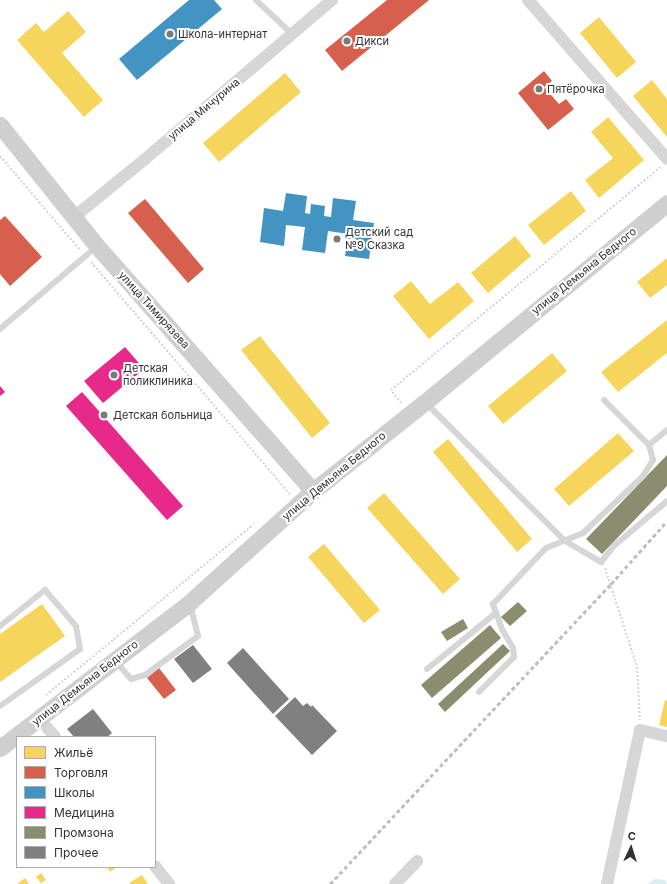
<!DOCTYPE html>
<html>
<head>
<meta charset="utf-8">
<style>
  body { margin:0 }
  #map { position:relative; width:667px; height:884px; overflow:hidden; background:#fff; font-family:Inter,sans-serif }
  div>[style] { position:absolute }
  [style*='--x'] { left:calc(var(--x)*1px); top:calc(var(--y)*1px); width:calc(var(--w)*1px); rotate:calc(var(--a)*1deg) }
  .water>* { inset:0; background:#ddebf2 }
  .homes>* { inset:0; background:#f6d55c }
  .shops>* { inset:0; background:#d6604d }
  .schools>* { inset:0; background:#4393c3 }
  .health>* { inset:0; background:#e7298a }
  .industry>* { inset:0; background:#8c8c6e }
  .building>* { inset:0; background:#808080 }
  .path>* { height:2px; margin-top:-1px; transform-origin:0; background:repeating-linear-gradient(90deg,#d4d4d4 0 2px,transparent 0 4px) }
  .lane>* { height:6px; margin:-3px; padding:0 3px; transform-origin:3px; border-radius:3px; background:#d6d6d6 }
  .street>* { height:12px; margin:-6px; padding:0 6px; transform-origin:6px; border-radius:6px; background:#d6d6d6 }
  .secondary>* { height:17px; margin:-8.5px; padding:0 8.5px; transform-origin:8.5px; border-radius:8.5px; background:#cfcfcf }
  .rail>* { height:3px; margin-top:-1.5px; transform-origin:0; background:repeating-linear-gradient(90deg,#bebebe 0 4px,transparent 0 7px) }
  .dots>* { width:11px; height:11px; translate:-50% -50%; box-sizing:border-box; border:2px solid #fff; border-radius:50% }
  span { translate:-50% -50%; white-space:nowrap; text-align:center; line-height:1.15; -webkit-text-stroke:4px #fff; paint-order:stroke }
  .poi-label { font-size:11px; color:#323232 }
  .left { translate:0 -50%; text-align:left }
  .street-label { font-size:11px; color:#323232 }
  .legend { position:absolute; left:16px; top:736px; width:140px; height:132px; box-sizing:border-box; background:#fff; border:1px solid #adadad; margin:0; padding:5px 7px; list-style:none; font-size:12px; color:#323232 }
  .legend li { display:flex; align-items:center; gap:8px; height:20px }
  .legend b { width:20px; border:1px solid #adadad }
  .north { position:absolute; left:611px; top:828px; width:40px; height:40px; -webkit-text-stroke:3px #fff; paint-order:stroke; rotate:4deg; font-size:11px; font-weight:700; line-height:16px; text-align:center; color:#323232 }
  .north::after { content:''; display:block; margin:auto; width:14px; height:18px; background:#323232; clip-path:polygon(50% 0,100% 100%,50% 72%,0 100%) }
</style>
</head>
<body>
<div id="map">
  <div class="water">
    <i style="clip-path:polygon(655px 879px,665px 880px,667px 884px,647px 884px)"></i>
  </div>
  <div class="homes">
    <i style="clip-path:polygon(68px 11px,86px 32px,62px 53px,103px 100px,84px 117px,17px 40px,36px 23px,44px 32px)"></i>
    <i style="clip-path:polygon(599px 17px,636px 62px,617px 78px,580px 33px)"></i>
    <i style="clip-path:polygon(285px 73px,301px 92px,219px 162px,203px 143px)"></i>
    <i style="clip-path:polygon(652px 80px,667px 99px,667px 137px,633px 96px)"></i>
    <i style="clip-path:polygon(608px 117px,644px 160px,599px 198px,585px 180px,613px 158px,591px 132px)"></i>
    <i style="clip-path:polygon(571px 191px,586px 211px,544px 245px,528px 225px)"></i>
    <i style="clip-path:polygon(515px 236px,531px 256px,488px 293px,471px 273px)"></i>
    <i style="clip-path:polygon(667px 258px,667px 285px,650px 298px,637px 282px)"></i>
    <i style="clip-path:polygon(411px 281px,430px 304px,458px 282px,474px 301px,429px 339px,393px 296px)"></i>
    <i style="clip-path:polygon(667px 320px,667px 353px,618px 392px,601px 372px)"></i>
    <i style="clip-path:polygon(260px 336px,330px 423px,312px 438px,241px 350px)"></i>
    <i style="clip-path:polygon(552px 353px,567px 371px,503px 424px,488px 406px)"></i>
    <i style="clip-path:polygon(618px 433px,634px 451px,569px 506px,554px 489px)"></i>
    <i style="clip-path:polygon(448px 439px,532px 539px,517px 552px,433px 452px)"></i>
    <i style="clip-path:polygon(384px 493px,460px 579px,443px 594px,367px 508px)"></i>
    <i style="clip-path:polygon(324px 544px,380px 610px,364px 623px,308px 557px)"></i>
    <i style="clip-path:polygon(42px 604px,65px 636px,0 682px,0 634px)"></i>
    <i style="clip-path:polygon(665px 700px,667px 701px,667px 727px,659px 725px)"></i>
    <i style="clip-path:polygon(107px 867px,117px 867px,110px 872px)"></i>
    <i style="clip-path:polygon(41px 873px,46px 880px,41px 883px,36px 877px)"></i>
    <i style="clip-path:polygon(142px 875px,148px 884px,130px 884px,129px 883px)"></i>
    <i style="clip-path:polygon(25px 878px,29px 884px,17px 884px)"></i>
  </div>
  <div class="shops">
    <i style="clip-path:polygon(387px 0,429px 0,342px 71px,325px 50px)"></i>
    <i style="clip-path:polygon(544px 71px,552px 81px,544px 87px,559px 104px,566px 99px,574px 109px,548px 130px,518px 93px)"></i>
    <i style="clip-path:polygon(145px 199px,204px 269px,188px 283px,128px 213px)"></i>
    <i style="clip-path:polygon(5px 216px,42px 257px,10px 286px,0 274px,0 220px)"></i>
    <i style="clip-path:polygon(159px 668px,176px 690px,164px 699px,147px 678px)"></i>
  </div>
  <div class="schools">
    <i style="clip-path:polygon(189px 0,214px 0,222px 9px,137px 80px,119px 59px)"></i>
    <i style="clip-path:polygon(286px 193px,307px 196px,305px 213px,310px 214px,311px 204px,325px 206px,324px 216px,331px 217px,333px 198px,356px 201px,353px 220px,374px 223px,369px 259px,345px 256px,348px 234px,328px 231px,325px 253px,302px 250px,305px 227px,286px 225px,284px 246px,260px 242px,264px 208px,283px 211px)"></i>
  </div>
  <div class="health">
    <i style="clip-path:polygon(125px 347px,144px 369px,103px 403px,84px 381px)"></i>
    <i style="clip-path:polygon(0 386px,5px 392px,0 396px)"></i>
    <i style="clip-path:polygon(82px 392px,183px 506px,167px 520px,66px 406px)"></i>
  </div>
  <div class="industry">
    <i style="clip-path:polygon(667px 455px,667px 486px,602px 554px,586px 539px)"></i>
    <i style="clip-path:polygon(518px 602px,527px 611px,510px 626px,501px 617px)"></i>
    <i style="clip-path:polygon(463px 619px,468px 628px,447px 641px,441px 632px)"></i>
    <i style="clip-path:polygon(490px 625px,501px 638px,432px 698px,421px 685px)"></i>
    <i style="clip-path:polygon(503px 644px,510px 651px,445px 712px,438px 704px)"></i>
  </div>
  <div class="building">
    <i style="clip-path:polygon(193px 645px,212px 669px,193px 683px,174px 659px)"></i>
    <i style="clip-path:polygon(243px 648px,289px 699px,273px 714px,227px 663px)"></i>
    <i style="clip-path:polygon(295px 697px,303px 706px,307px 703px,311px 707px,312px 705px,337px 731px,312px 755px,275px 716px)"></i>
    <i style="clip-path:polygon(93px 709px,112px 733px,107px 737px,74px 737px,67px 729px)"></i>
  </div>
  <div class="path">
    <i style="--x:0;--y:156;--w:123;--a:49.6"></i>
    <i style="--x:91;--y:262;--w:306;--a:49.4"></i>
    <i style="--x:401;--y:403;--w:16;--a:-128"></i>
    <i style="--x:391;--y:390;--w:350;--a:-39.6"></i>
    <i style="--x:605;--y:568;--w:104;--a:72.1"></i>
    <i style="--x:637;--y:667;--w:53;--a:86.8"></i>
    <i style="--x:46;--y:695;--w:269;--a:-39.4"></i>
  </div>
  <div class="lane">
    <i style="--x:256;--y:0;--w:50;--a:43.4"></i>
    <i style="--x:0;--y:329;--w:126;--a:-40.5"></i>
    <i style="--x:604;--y:400;--w:64;--a:45"></i>
    <i style="--x:426;--y:403;--w:196;--a:44.8"></i>
    <i style="--x:565;--y:541;--w:42;--a:30.3"></i>
    <i style="--x:601;--y:562;--w:22;--a:-51"></i>
    <i style="--x:615;--y:545;--w:68;--a:-40.2"></i>
    <i style="--x:0;--y:626;--w:58;--a:-38.7"></i>
    <i style="--x:45;--y:590;--w:48;--a:49.3"></i>
    <i style="--x:76;--y:626;--w:23;--a:80"></i>
    <i style="--x:80;--y:649;--w:98;--a:144.5"></i>
    <i style="--x:115;--y:660;--w:25;--a:50"></i>
    <i style="--x:131;--y:679;--w:15;--a:-16"></i>
    <i style="--x:145;--y:675;--w:66;--a:-36.3"></i>
    <i style="--x:198;--y:636;--w:34;--a:-104"></i>
    <i style="--x:427;--y:669;--w:89;--a:-39.1"></i>
    <i style="--x:479;--y:692;--w:49;--a:-45"></i>
    <i style="--x:514;--y:657;--w:9;--a:-96"></i>
    <i style="--x:513;--y:648;--w:22;--a:-120"></i>
    <i style="--x:502;--y:629;--w:27;--a:-110"></i>
    <i style="--x:493;--y:604;--w:77;--a:-46.6"></i>
    <i style="--x:546;--y:548;--w:40;--a:-22"></i>
    <i style="--x:583;--y:533;--w:83;--a:-43.5"></i>
    <i style="--x:643;--y:476;--w:19;--a:-58"></i>
    <i style="--x:653;--y:460;--w:16;--a:-105"></i>
    <i style="--x:649;--y:445;--w:23;--a:-40"></i>
  </div>
  <div class="street">
    <i style="--x:528;--y:0;--w:211;--a:48.8"></i>
    <i style="--x:74;--y:217;--w:90;--a:-39.2"></i>
    <i style="--x:144;--y:160;--w:247;--a:-40.4"></i>
    <i style="--x:40;--y:719;--w:23;--a:50"></i>
    <i style="--x:155;--y:866;--w:23;--a:52"></i>
    <i style="--x:395;--y:884;--w:32;--a:-46"></i>
    <i style="--x:607;--y:884;--w:157;--a:-77.9"></i>
    <i style="--x:640;--y:730;--w:28;--a:13"></i>
  </div>
  <div class="secondary">
    <i style="--x:0;--y:125;--w:155;--a:51.3"></i>
    <i style="--x:97;--y:246;--w:327;--a:48.6"></i>
    <i style="--x:0;--y:748;--w:240;--a:-37.5"></i>
    <i style="--x:190;--y:602;--w:166;--a:-42.1"></i>
    <i style="--x:313;--y:491;--w:143;--a:-38.5"></i>
    <i style="--x:425;--y:402;--w:313;--a:-39.4"></i>
  </div>
  <div class="rail">
    <i style="--x:330;--y:884;--w:411;--a:-46.9"></i>
    <i style="--x:611;--y:584;--w:84;--a:-48.4"></i>
  </div>
  <div class="dots">
    <i style="left:170px;top:34px;background:#7a7a7a"></i>
    <i style="left:347px;top:41px;background:#7a7a7a"></i>
    <i style="left:539px;top:89px;background:#7a7a7a"></i>
    <i style="left:337px;top:239px;background:#7a7a7a"></i>
    <i style="left:114px;top:375px;background:#7a7a7a"></i>
    <i style="left:104px;top:415px;background:#7a7a7a"></i>
  </div>
  <div class="poi-label">
    <span class="left" style="left:178px;top:34px">Школа-интернат</span>
    <span class="left" style="left:355px;top:41px">Дикси</span>
    <span class="left" style="left:547px;top:89px">Пятёрочка</span>
    <span class="left" style="left:345px;top:239px">Детский сад<br>№9 Сказка</span>
    <span class="left" style="left:123px;top:375px">Детская<br>поликлиника</span>
    <span class="left" style="left:113px;top:415px">Детская больница</span>
  </div>
  <div class="street-label">
    <span style="left:204px;top:109px;rotate:-40deg">улица Мичурина</span>
    <span style="left:584px;top:271px;rotate:-39deg">улица Демьяна Бедного</span>
    <span style="left:154px;top:310px;rotate:48deg">улица Тимирязева</span>
    <span style="left:334px;top:476px;rotate:-40deg">улица Демьяна Бедного</span>
    <span style="left:85px;top:683px;rotate:-38deg">улица Демьяна Бедного</span>
  </div>
  <ul class="legend">
  <li><b style="height:11px;background:#f6d55c"></b>Жильё</li>
  <li><b style="height:11px;background:#d6604d"></b>Торговля</li>
  <li><b style="height:11px;background:#4393c3"></b>Школы</li>
  <li><b style="height:11px;background:#e7298a"></b>Медицина</li>
  <li><b style="height:11px;background:#8c8c6e"></b>Промзона</li>
  <li><b style="height:11px;background:#808080"></b>Прочее</li>
  </ul>
  <div class="north">С</div>
</div>
</body>
</html>
